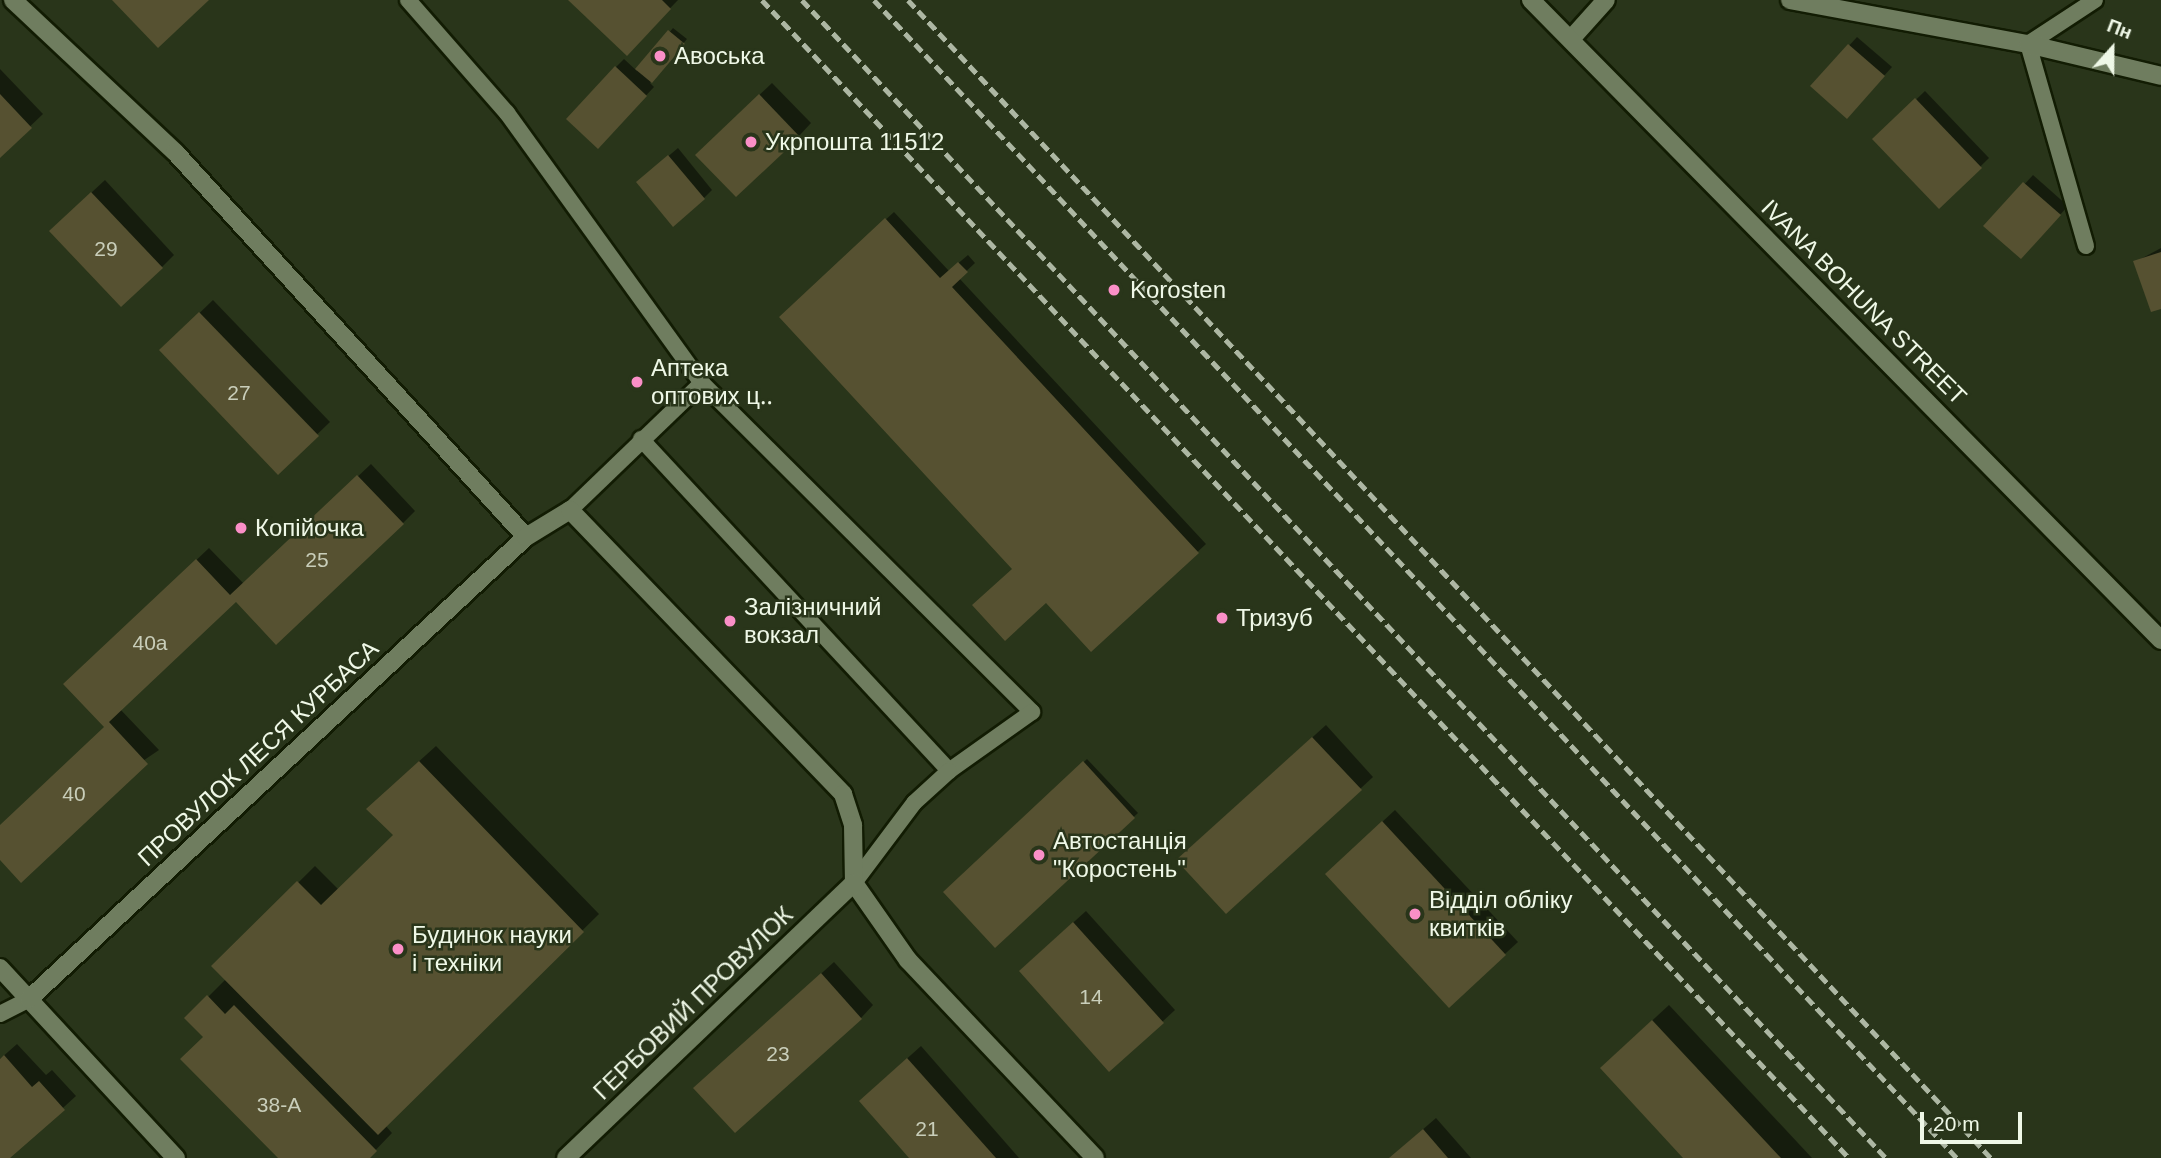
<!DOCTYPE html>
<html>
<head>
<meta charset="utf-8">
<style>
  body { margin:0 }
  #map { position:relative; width:2161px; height:1158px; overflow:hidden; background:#29351a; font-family:Arial,sans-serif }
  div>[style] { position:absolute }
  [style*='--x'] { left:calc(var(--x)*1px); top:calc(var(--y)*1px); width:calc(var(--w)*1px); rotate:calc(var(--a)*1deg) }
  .shadow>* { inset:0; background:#0007 }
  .building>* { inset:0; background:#565131 }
  .roads { filter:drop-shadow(2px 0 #121c03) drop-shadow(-2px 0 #121c03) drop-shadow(0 2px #121c03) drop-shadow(0 -2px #121c03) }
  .lane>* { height:16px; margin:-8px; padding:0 8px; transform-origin:8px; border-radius:8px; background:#6f7d5f }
  .street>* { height:18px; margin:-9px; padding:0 9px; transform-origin:9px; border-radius:9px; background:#6f7d5f }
  .secondary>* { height:18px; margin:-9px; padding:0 9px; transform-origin:9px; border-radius:9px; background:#6f7d5f }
  .rail>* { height:5px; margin-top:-2.5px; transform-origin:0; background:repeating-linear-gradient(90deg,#adb7a3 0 10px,transparent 0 15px) }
  .dots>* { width:19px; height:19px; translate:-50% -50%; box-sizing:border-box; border:4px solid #29351a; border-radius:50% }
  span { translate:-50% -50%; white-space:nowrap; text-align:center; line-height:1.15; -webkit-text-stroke:5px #29351a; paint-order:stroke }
  .number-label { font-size:21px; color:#c9ceba }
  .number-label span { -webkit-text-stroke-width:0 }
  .poi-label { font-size:24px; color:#eff8e7 }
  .left { translate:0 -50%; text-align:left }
  .street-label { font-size:24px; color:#eff8e7 }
  .north { position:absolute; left:2077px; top:14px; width:70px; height:70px; -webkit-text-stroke:5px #29351a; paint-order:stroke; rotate:21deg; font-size:19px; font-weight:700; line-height:28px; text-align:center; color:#eff8e7 }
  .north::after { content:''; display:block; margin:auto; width:24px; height:32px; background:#eff8e7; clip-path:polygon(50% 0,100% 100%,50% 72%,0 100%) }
  .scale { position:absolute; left:1920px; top:1112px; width:102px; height:32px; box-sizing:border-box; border:4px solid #eff8e7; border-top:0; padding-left:9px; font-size:21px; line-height:24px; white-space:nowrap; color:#eff8e7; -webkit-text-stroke:5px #29351a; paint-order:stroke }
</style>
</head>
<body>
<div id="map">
  <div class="shadow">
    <i style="clip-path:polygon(571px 0,678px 0,627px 53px)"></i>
    <i style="clip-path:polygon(673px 28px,687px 39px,650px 83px,654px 87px,606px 138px,616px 67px,624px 59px,637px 71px)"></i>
    <i style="clip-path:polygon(1857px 37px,1892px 67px,1855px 108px,1813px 85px)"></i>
    <i style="clip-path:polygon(0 69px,43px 114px,0 155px)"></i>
    <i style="clip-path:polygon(772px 83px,811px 123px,799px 136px,710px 142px)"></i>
    <i style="clip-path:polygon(1925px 91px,1989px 158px,1939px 207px,1875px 139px)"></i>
    <i style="clip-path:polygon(678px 148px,712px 190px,704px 198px,647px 174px)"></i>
    <i style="clip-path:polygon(2033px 175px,2068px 206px,2029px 249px,1986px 226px)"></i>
    <i style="clip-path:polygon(105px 180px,174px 255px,162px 267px,64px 218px)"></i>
    <i style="clip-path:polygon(894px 212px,949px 271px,968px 255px,975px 263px,959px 278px,1206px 544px,1092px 650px,1015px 568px,789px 308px)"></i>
    <i style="clip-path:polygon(2161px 248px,2161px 307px,2135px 262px)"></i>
    <i style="clip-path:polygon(213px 300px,330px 422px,278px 472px,161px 350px)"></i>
    <i style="clip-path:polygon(371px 464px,415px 511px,403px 523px,236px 600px,120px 709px,159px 750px,0 858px,0 827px,106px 727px,78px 672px,209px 548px,244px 584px)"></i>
    <i style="clip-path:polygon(1326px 725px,1373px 777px,1360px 789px,1191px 847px)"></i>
    <i style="clip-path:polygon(436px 746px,599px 914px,385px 1125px,392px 1133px,368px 1158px,281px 1158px,205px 1037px,187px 1018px,226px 979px,214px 966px,315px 866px,339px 890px,395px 835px,385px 792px)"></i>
    <i style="clip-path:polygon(1087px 759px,1138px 813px,995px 945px,945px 892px)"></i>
    <i style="clip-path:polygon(1395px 810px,1518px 942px,1449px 1005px,1340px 861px)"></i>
    <i style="clip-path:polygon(1086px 911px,1175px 1010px,1162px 1022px,1034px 958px)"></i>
    <i style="clip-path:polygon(834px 962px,873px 1005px,861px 1018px,708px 1076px)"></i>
    <i style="clip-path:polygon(1669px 1005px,1812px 1158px,1686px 1158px,1618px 1052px)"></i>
    <i style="clip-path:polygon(17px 1044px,46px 1075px,52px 1070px,76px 1096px,8px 1158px,0 1158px,0 1059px)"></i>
    <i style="clip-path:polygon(921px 1046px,1019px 1158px,911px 1158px,873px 1089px)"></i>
    <i style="clip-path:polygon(1436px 1118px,1471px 1158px,1391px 1158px,1399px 1150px)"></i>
  </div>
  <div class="building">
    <i style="clip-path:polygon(112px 0,209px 0,158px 48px)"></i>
    <i style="clip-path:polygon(568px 0,662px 0,671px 9px,627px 56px)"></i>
    <i style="clip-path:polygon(668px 30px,685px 44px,652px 83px,635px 69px)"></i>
    <i style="clip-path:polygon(1848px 44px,1885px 76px,1847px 119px,1810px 86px)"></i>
    <i style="clip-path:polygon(615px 66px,647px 96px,598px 149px,566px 119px)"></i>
    <i style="clip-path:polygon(0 94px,32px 128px,0 158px)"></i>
    <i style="clip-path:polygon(759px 94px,800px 137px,736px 197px,695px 155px)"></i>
    <i style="clip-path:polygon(1915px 98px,1982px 168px,1939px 209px,1872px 139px)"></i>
    <i style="clip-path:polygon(668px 155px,705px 199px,673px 227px,636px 182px)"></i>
    <i style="clip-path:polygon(2023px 182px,2061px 215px,2021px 259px,1983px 226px)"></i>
    <i style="clip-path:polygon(91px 192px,163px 268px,121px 307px,49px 231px)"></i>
    <i style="clip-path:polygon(885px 218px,940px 278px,958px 262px,968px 272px,952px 287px,1199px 553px,1091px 652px,1046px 603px,1005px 641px,972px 605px,1012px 569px,779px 317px)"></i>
    <i style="clip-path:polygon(2161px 252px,2161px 309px,2151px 312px,2133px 261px)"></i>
    <i style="clip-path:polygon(199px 312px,319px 436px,278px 475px,159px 350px)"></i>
    <i style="clip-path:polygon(357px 475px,404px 524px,276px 645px,236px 602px,109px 722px,148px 764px,21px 883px,0 860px,0 825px,104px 727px,63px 684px,196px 559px,230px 595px)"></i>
    <i style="clip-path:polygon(1312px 737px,1362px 790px,1226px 914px,1176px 860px)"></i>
    <i style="clip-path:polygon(419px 761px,584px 932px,378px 1135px,211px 966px,297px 881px,321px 905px,393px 835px,366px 809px)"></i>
    <i style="clip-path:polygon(1083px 761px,1135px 818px,995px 948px,943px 892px)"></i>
    <i style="clip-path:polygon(1382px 821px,1506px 955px,1449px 1008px,1325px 874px)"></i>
    <i style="clip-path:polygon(1073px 922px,1164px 1023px,1109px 1072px,1019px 971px)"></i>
    <i style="clip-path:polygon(821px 973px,862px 1019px,735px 1133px,693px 1088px)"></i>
    <i style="clip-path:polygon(207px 995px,225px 1014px,234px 1005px,377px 1151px,370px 1158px,278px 1158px,180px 1059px,203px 1037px,184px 1018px)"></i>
    <i style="clip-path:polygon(1652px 1020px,1781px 1158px,1683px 1158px,1600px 1068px)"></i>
    <i style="clip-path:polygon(4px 1055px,32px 1087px,39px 1081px,65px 1110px,10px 1158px,0 1158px,0 1059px)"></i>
    <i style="clip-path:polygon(907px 1058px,996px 1158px,909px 1158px,859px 1101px)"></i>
    <i style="clip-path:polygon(1423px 1129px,1448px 1158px,1389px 1158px)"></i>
  </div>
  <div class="roads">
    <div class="lane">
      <i style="--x:408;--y:0;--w:150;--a:48.8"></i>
      <i style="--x:507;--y:113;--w:333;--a:54.2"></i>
      <i style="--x:2086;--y:246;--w:210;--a:-106"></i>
      <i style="--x:2028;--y:44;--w:80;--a:-33.3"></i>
      <i style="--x:641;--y:439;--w:453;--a:47.1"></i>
      <i style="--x:570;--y:510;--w:183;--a:-43.9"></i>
      <i style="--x:702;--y:383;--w:466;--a:44.9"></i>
      <i style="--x:1032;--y:712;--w:102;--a:144.6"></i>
      <i style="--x:949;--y:771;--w:47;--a:137.6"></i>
      <i style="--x:914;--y:803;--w:100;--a:126.9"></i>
      <i style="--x:0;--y:1014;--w:33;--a:-27"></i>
    </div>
    <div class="street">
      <i style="--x:13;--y:0;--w:222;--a:43.2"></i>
      <i style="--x:175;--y:152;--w:521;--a:47.64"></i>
      <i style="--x:1790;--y:0;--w:242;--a:10.5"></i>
      <i style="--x:2028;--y:44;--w:137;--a:13.5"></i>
      <i style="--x:1571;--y:39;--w:52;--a:-48.1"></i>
    </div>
    <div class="secondary">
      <i style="--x:1531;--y:0;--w:898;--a:45.45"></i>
      <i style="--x:854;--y:883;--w:94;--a:55"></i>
      <i style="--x:908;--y:960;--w:272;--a:46.6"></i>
      <i style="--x:0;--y:968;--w:259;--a:47.2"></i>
      <i style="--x:29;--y:999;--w:679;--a:-42.91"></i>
      <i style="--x:526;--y:537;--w:52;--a:-31.5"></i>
      <i style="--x:570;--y:510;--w:394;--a:46.1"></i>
      <i style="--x:843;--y:794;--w:33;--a:72"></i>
      <i style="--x:853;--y:825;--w:58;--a:89"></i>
      <i style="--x:566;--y:1158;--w:398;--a:-43.7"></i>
    </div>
  </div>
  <div class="rail">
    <i style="--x:762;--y:0;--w:1588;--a:46.81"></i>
    <i style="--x:802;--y:0;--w:1586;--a:46.89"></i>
    <i style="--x:874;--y:0;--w:1586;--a:46.92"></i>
    <i style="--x:908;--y:0;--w:1586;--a:46.92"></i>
  </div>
  <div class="dots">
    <i style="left:660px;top:56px;background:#fa8fc7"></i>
    <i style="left:751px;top:142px;background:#fa8fc7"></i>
    <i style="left:1114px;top:290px;background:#fa8fc7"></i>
    <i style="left:637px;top:382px;background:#fa8fc7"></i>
    <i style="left:241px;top:528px;background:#fa8fc7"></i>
    <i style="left:1222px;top:618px;background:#fa8fc7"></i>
    <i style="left:730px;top:621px;background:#fa8fc7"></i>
    <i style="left:1039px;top:855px;background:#fa8fc7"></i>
    <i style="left:1415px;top:914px;background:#fa8fc7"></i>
    <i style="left:398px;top:949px;background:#fa8fc7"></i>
  </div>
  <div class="number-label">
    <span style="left:106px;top:249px">29</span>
    <span style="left:239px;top:393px">27</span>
    <span style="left:317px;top:560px">25</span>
    <span style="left:150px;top:643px">40а</span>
    <span style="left:74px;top:794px">40</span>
    <span style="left:1091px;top:997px">14</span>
    <span style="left:778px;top:1054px">23</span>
    <span style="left:279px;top:1105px">38-А</span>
    <span style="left:927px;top:1129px">21</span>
  </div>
  <div class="poi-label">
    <span class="left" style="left:674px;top:56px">Авоська</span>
    <span class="left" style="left:765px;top:142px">Укрпошта 11512</span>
    <span class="left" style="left:1130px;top:290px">Korosten</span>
    <span class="left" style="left:651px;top:382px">Аптека<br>оптових ц‥</span>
    <span class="left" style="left:255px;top:528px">Копійочка</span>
    <span class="left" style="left:744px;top:621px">Залізничний<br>вокзал</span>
    <span class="left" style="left:1236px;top:618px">Тризуб</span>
    <span class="left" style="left:1053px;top:855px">Автостанція<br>"Коростень"</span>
    <span class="left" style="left:1429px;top:914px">Відділ обліку<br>квитків</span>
    <span class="left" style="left:412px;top:949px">Будинок науки<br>і техніки</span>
  </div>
  <div class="street-label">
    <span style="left:1864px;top:302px;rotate:45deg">IVANA BOHUNA STREET</span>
    <span style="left:258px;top:753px;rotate:-43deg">ПРОВУЛОК ЛЕСЯ КУРБАСА</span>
    <span style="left:693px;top:1003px;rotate:-44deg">ГЕРБОВИЙ ПРОВУЛОК</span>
  </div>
  <div class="north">Пн</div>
  <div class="scale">20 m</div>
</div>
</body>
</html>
